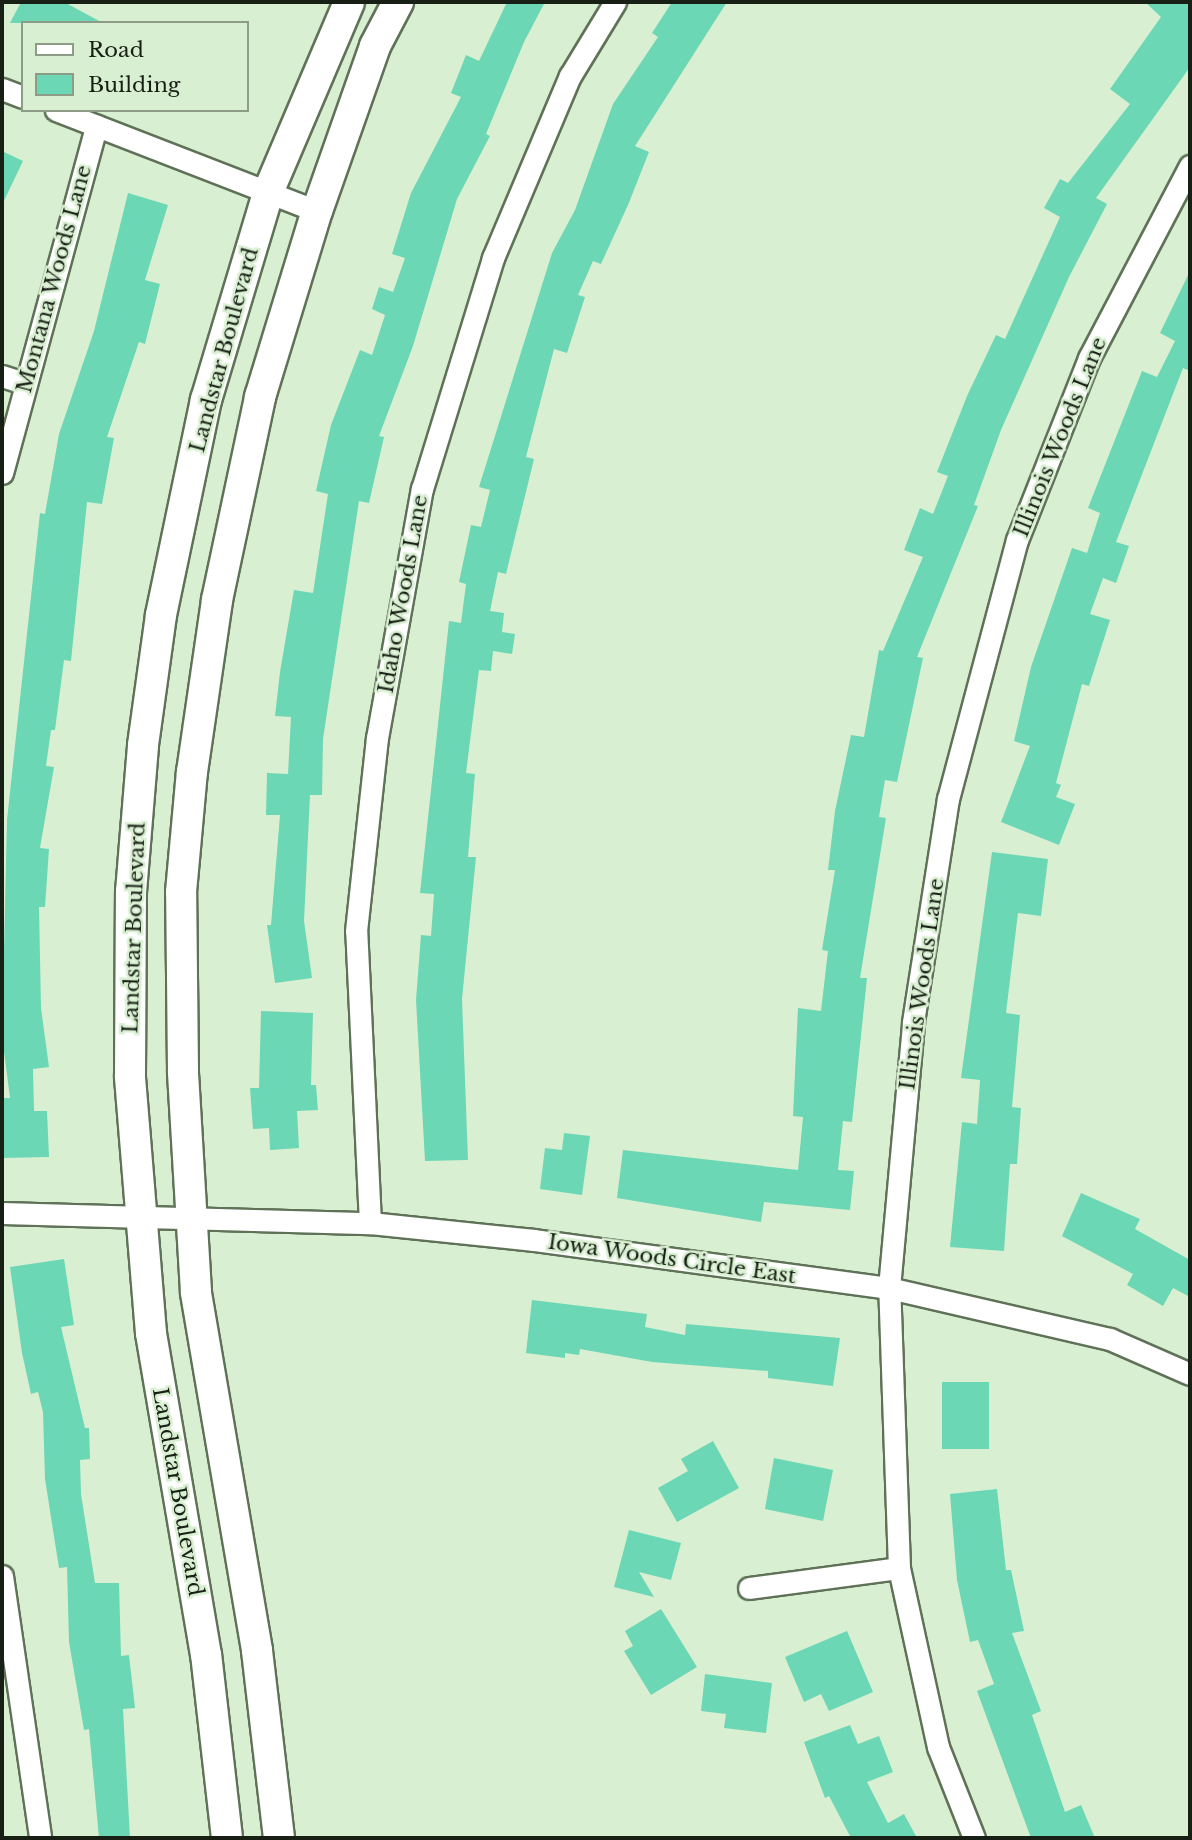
<!DOCTYPE html>
<html>
<head>
<meta charset="utf-8">
<style>
  body { margin:0 }
  #map { position:relative; width:1192px; height:1840px; overflow:hidden; background:#d9efd2; font-family:"Libre Baskerville",serif }
  div>[style] { position:absolute }
  [style*='--x'] { left:calc(var(--x)*1px); top:calc(var(--y)*1px); width:calc(var(--w)*1px); rotate:calc(var(--a)*1deg) }
  .building>* { inset:0; background:#6cd7b5 }
  .roads { filter:drop-shadow(2px 0 #5f7258) drop-shadow(-2px 0 #5f7258) drop-shadow(0 2px #5f7258) drop-shadow(0 -2px #5f7258) }
  .street>* { height:21px; margin:-10.5px; padding:0 10.5px; transform-origin:10.5px; border-radius:10.5px; background:#fff }
  .secondary>* { height:30px; margin:-15px; padding:0 15px; transform-origin:15px; border-radius:15px; background:#fff }
  span { translate:-50% -50%; white-space:nowrap; text-align:center; line-height:1.15; -webkit-text-stroke:5px #d9efd2; paint-order:stroke }
  .street-label { font-size:21px; color:#182015 }
  .frame { position:absolute; inset:0; border:4px solid #182015; pointer-events:none }
  .legend { position:absolute; left:21px; top:21px; width:228px; height:91px; box-sizing:border-box; background:#d9efd2; border:2px solid #8c9c86; margin:0; padding:9px 12px; list-style:none; font-size:21px; color:#182015 }
  .legend li { display:flex; align-items:center; gap:14px; height:35px }
  .legend b { width:35px; border:2px solid #8c9c86 }
</style>
</head>
<body>
<div id="map">
  <div class="building">
    <i style="clip-path:polygon(21px 2px,64px 2px,103px 23px,10px 23px)"></i>
    <i style="clip-path:polygon(507px 2px,545px 2px,524px 42px,486px 134px,490px 136px,457px 199px,413px 346px,379px 436px,384px 437px,369px 503px,359px 501px,323px 739px,322px 795px,310px 795px,304px 921px,312px 978px,275px 983px,267px 925px,271px 925px,280px 815px,266px 815px,267px 773px,288px 774px,291px 717px,275px 716px,280px 672px,294px 590px,313px 593px,328px 494px,316px 491px,331px 425px,360px 350px,372px 355px,385px 315px,372px 309px,379px 287px,393px 292px,405px 258px,392px 254px,411px 193px,461px 97px,451px 93px,466px 55px,479px 61px)"></i>
    <i style="clip-path:polygon(672px 2px,727px 2px,635px 146px,649px 152px,628px 205px,601px 264px,593px 261px,578px 295px,585px 297px,567px 353px,554px 349px,526px 457px,534px 459px,506px 574px,498px 572px,490px 611px,504px 613px,502px 632px,515px 634px,512px 654px,493px 651px,491px 671px,479px 670px,466px 773px,475px 774px,468px 857px,476px 857px,462px 999px,468px 1160px,425px 1161px,416px 1000px,421px 935px,431px 936px,434px 894px,420px 893px,449px 621px,461px 623px,466px 584px,459px 582px,471px 525px,481px 527px,490px 490px,479px 487px,552px 253px,575px 210px,613px 104px,658px 37px,652px 33px)"></i>
    <i style="clip-path:polygon(1145px 2px,1190px 2px,1190px 67px,1096px 198px,1107px 204px,1069px 277px,1001px 430px,974px 505px,978px 506px,917px 657px,923px 658px,897px 782px,885px 780px,879px 817px,886px 818px,860px 978px,867px 978px,852px 1122px,843px 1121px,838px 1170px,854px 1171px,850px 1210px,764px 1202px,761px 1222px,617px 1198px,623px 1150px,798px 1170px,803px 1117px,793px 1116px,798px 1008px,821px 1011px,828px 951px,822px 950px,835px 870px,828px 870px,835px 811px,851px 735px,864px 737px,879px 650px,883px 651px,923px 557px,904px 550px,920px 508px,933px 514px,948px 476px,937px 472px,967px 396px,996px 335px,1005px 339px,1060px 217px,1044px 208px,1060px 179px,1068px 183px,1130px 104px,1110px 89px,1161px 17px)"></i>
    <i style="clip-path:polygon(2px 151px,23px 161px,2px 205px)"></i>
    <i style="clip-path:polygon(128px 193px,168px 205px,145px 280px,160px 284px,145px 344px,139px 342px,107px 437px,114px 438px,102px 504px,87px 502px,71px 661px,64px 660px,55px 730px,51px 730px,46px 766px,54px 767px,40px 848px,49px 849px,45px 907px,39px 907px,41px 1008px,49px 1067px,33px 1069px,34px 1111px,47px 1111px,49px 1157px,2px 1158px,2px 1098px,10px 1098px,2px 1036px,7px 820px,40px 513px,45px 514px,59px 434px,94px 331px)"></i>
    <i style="clip-path:polygon(1190px 271px,1190px 371px,1183px 368px,1116px 542px,1129px 546px,1116px 583px,1103px 578px,1090px 614px,1110px 620px,1089px 686px,1082px 684px,1056px 783px,1061px 785px,1056px 797px,1075px 804px,1059px 845px,1001px 822px,1030px 746px,1014px 741px,1031px 667px,1072px 548px,1087px 553px,1100px 513px,1088px 508px,1142px 371px,1157px 377px,1175px 341px,1160px 333px)"></i>
    <i style="clip-path:polygon(992px 852px,1048px 859px,1041px 916px,1018px 913px,1006px 1013px,1020px 1015px,1012px 1107px,1021px 1108px,1017px 1164px,1010px 1164px,1004px 1251px,950px 1247px,962px 1122px,977px 1124px,980px 1080px,961px 1078px)"></i>
    <i style="clip-path:polygon(261px 1011px,313px 1013px,311px 1085px,316px 1085px,318px 1110px,297px 1111px,299px 1148px,270px 1150px,269px 1128px,253px 1129px,250px 1088px,259px 1088px)"></i>
    <i style="clip-path:polygon(564px 1133px,590px 1136px,582px 1195px,540px 1189px,545px 1148px,562px 1150px)"></i>
    <i style="clip-path:polygon(1081px 1193px,1140px 1219px,1135px 1229px,1190px 1260px,1190px 1297px,1173px 1288px,1163px 1306px,1127px 1285px,1133px 1274px,1062px 1236px)"></i>
    <i style="clip-path:polygon(64px 1259px,74px 1325px,61px 1327px,85px 1428px,89px 1428px,90px 1459px,80px 1460px,81px 1494px,95px 1583px,119px 1583px,121px 1656px,129px 1655px,135px 1708px,123px 1709px,130px 1838px,99px 1838px,89px 1729px,84px 1730px,69px 1642px,67px 1567px,59px 1568px,45px 1479px,43px 1412px,38px 1392px,31px 1394px,22px 1353px,10px 1267px)"></i>
    <i style="clip-path:polygon(532px 1300px,647px 1314px,645px 1327px,685px 1335px,686px 1324px,840px 1338px,833px 1386px,768px 1378px,768px 1371px,652px 1362px,580px 1349px,579px 1355px,565px 1353px,565px 1358px,526px 1353px)"></i>
    <i style="clip-path:polygon(942px 1382px,989px 1382px,989px 1449px,942px 1449px)"></i>
    <i style="clip-path:polygon(713px 1441px,739px 1488px,677px 1522px,658px 1488px,688px 1471px,681px 1459px)"></i>
    <i style="clip-path:polygon(774px 1458px,833px 1470px,823px 1521px,765px 1509px)"></i>
    <i style="clip-path:polygon(997px 1489px,1006px 1570px,1011px 1570px,1024px 1631px,1012px 1633px,1041px 1711px,1032px 1715px,1065px 1812px,1081px 1805px,1095px 1838px,1031px 1838px,977px 1691px,994px 1684px,978px 1640px,970px 1642px,957px 1580px,950px 1494px)"></i>
    <i style="clip-path:polygon(629px 1530px,681px 1543px,671px 1580px,639px 1572px,654px 1597px,614px 1587px)"></i>
    <i style="clip-path:polygon(661px 1609px,697px 1667px,651px 1695px,624px 1651px,633px 1646px,625px 1631px)"></i>
    <i style="clip-path:polygon(847px 1631px,873px 1692px,829px 1711px,821px 1694px,804px 1702px,785px 1657px)"></i>
    <i style="clip-path:polygon(705px 1674px,772px 1683px,766px 1733px,724px 1728px,726px 1714px,701px 1711px)"></i>
    <i style="clip-path:polygon(850px 1725px,858px 1744px,879px 1736px,893px 1772px,867px 1782px,888px 1823px,904px 1814px,917px 1838px,851px 1838px,829px 1796px,825px 1798px,804px 1742px)"></i>
  </div>
  <div class="roads">
    <div class="street">
      <i style="--x:2;--y:89;--w:22;--a:21"></i>
      <i style="--x:56;--y:110;--w:280;--a:21.2"></i>
      <i style="--x:2;--y:376;--w:25;--a:18"></i>
      <i style="--x:2;--y:473;--w:360;--a:-74.8"></i>
      <i style="--x:2;--y:1213;--w:368;--a:1.6"></i>
      <i style="--x:370;--y:1223;--w:165;--a:5.9"></i>
      <i style="--x:534;--y:1240;--w:358;--a:7.7"></i>
      <i style="--x:889;--y:1288;--w:227;--a:13"></i>
      <i style="--x:1110;--y:1339;--w:87;--a:23.6"></i>
      <i style="--x:370;--y:1223;--w:292;--a:-92.7"></i>
      <i style="--x:356;--y:931;--w:194;--a:-83.8"></i>
      <i style="--x:377;--y:738;--w:253;--a:-79.8"></i>
      <i style="--x:422;--y:489;--w:242;--a:-72.9"></i>
      <i style="--x:493;--y:258;--w:198;--a:-67.1"></i>
      <i style="--x:570;--y:76;--w:87;--a:-58.7"></i>
      <i style="--x:2;--y:1576;--w:265;--a:81.7"></i>
      <i style="--x:749;--y:1588;--w:151;--a:-7.6"></i>
      <i style="--x:974;--y:1838;--w:98;--a:-111.6"></i>
      <i style="--x:938;--y:1747;--w:183;--a:-102.3"></i>
      <i style="--x:899;--y:1568;--w:280;--a:-92"></i>
      <i style="--x:889;--y:1288;--w:267;--a:-84.8"></i>
      <i style="--x:913;--y:1022;--w:226;--a:-81.1"></i>
      <i style="--x:948;--y:799;--w:268;--a:-75.1"></i>
      <i style="--x:1017;--y:540;--w:196;--a:-68.4"></i>
      <i style="--x:1089;--y:358;--w:217;--a:-62.3"></i>
    </div>
    <div class="secondary">
      <i style="--x:227;--y:1838;--w:184;--a:-96.5"></i>
      <i style="--x:206;--y:1655;--w:327;--a:-99.7"></i>
      <i style="--x:151;--y:1333;--w:258;--a:-94.7"></i>
      <i style="--x:130;--y:1076;--w:184;--a:-89.7"></i>
      <i style="--x:131;--y:892;--w:147;--a:-85.3"></i>
      <i style="--x:143;--y:745;--w:131;--a:-82.1"></i>
      <i style="--x:161;--y:615;--w:220;--a:-78.2"></i>
      <i style="--x:206;--y:400;--w:219;--a:-73.3"></i>
      <i style="--x:269;--y:190;--w:204;--a:-66.9"></i>
      <i style="--x:279;--y:1838;--w:189;--a:-96.7"></i>
      <i style="--x:257;--y:1650;--w:363;--a:-99.7"></i>
      <i style="--x:196;--y:1292;--w:221;--a:-93.4"></i>
      <i style="--x:183;--y:1071;--w:179;--a:-90.6"></i>
      <i style="--x:181;--y:892;--w:121;--a:-84.8"></i>
      <i style="--x:192;--y:772;--w:174;--a:-81.7"></i>
      <i style="--x:217;--y:600;--w:208;--a:-78"></i>
      <i style="--x:260;--y:397;--w:195;--a:-73"></i>
      <i style="--x:317;--y:211;--w:175;--a:-70.6"></i>
      <i style="--x:375;--y:46;--w:50;--a:-62.4"></i>
    </div>
  </div>
  <div class="street-label">
    <span style="left:54px;top:279px;rotate:-75deg">Montana Woods Lane</span>
    <span style="left:224px;top:350px;rotate:-75deg">Landstar Boulevard</span>
    <span style="left:1060px;top:437px;rotate:-68deg">Illinois Woods Lane</span>
    <span style="left:403px;top:594px;rotate:-80deg">Idaho Woods Lane</span>
    <span style="left:134px;top:928px;rotate:-88deg">Landstar Boulevard</span>
    <span style="left:922px;top:984px;rotate:-82deg">Illinois Woods Lane</span>
    <span style="left:672px;top:1259px;rotate:8deg">Iowa Woods Circle East</span>
    <span style="left:178px;top:1492px;rotate:80deg">Landstar Boulevard</span>
  </div>
  <div class="frame"></div>
  <ul class="legend">
  <li><b style="height:9px;background:#fff"></b>Road</li>
  <li><b style="height:19px;background:#6cd7b5"></b>Building</li>
  </ul>
</div>
</body>
</html>
